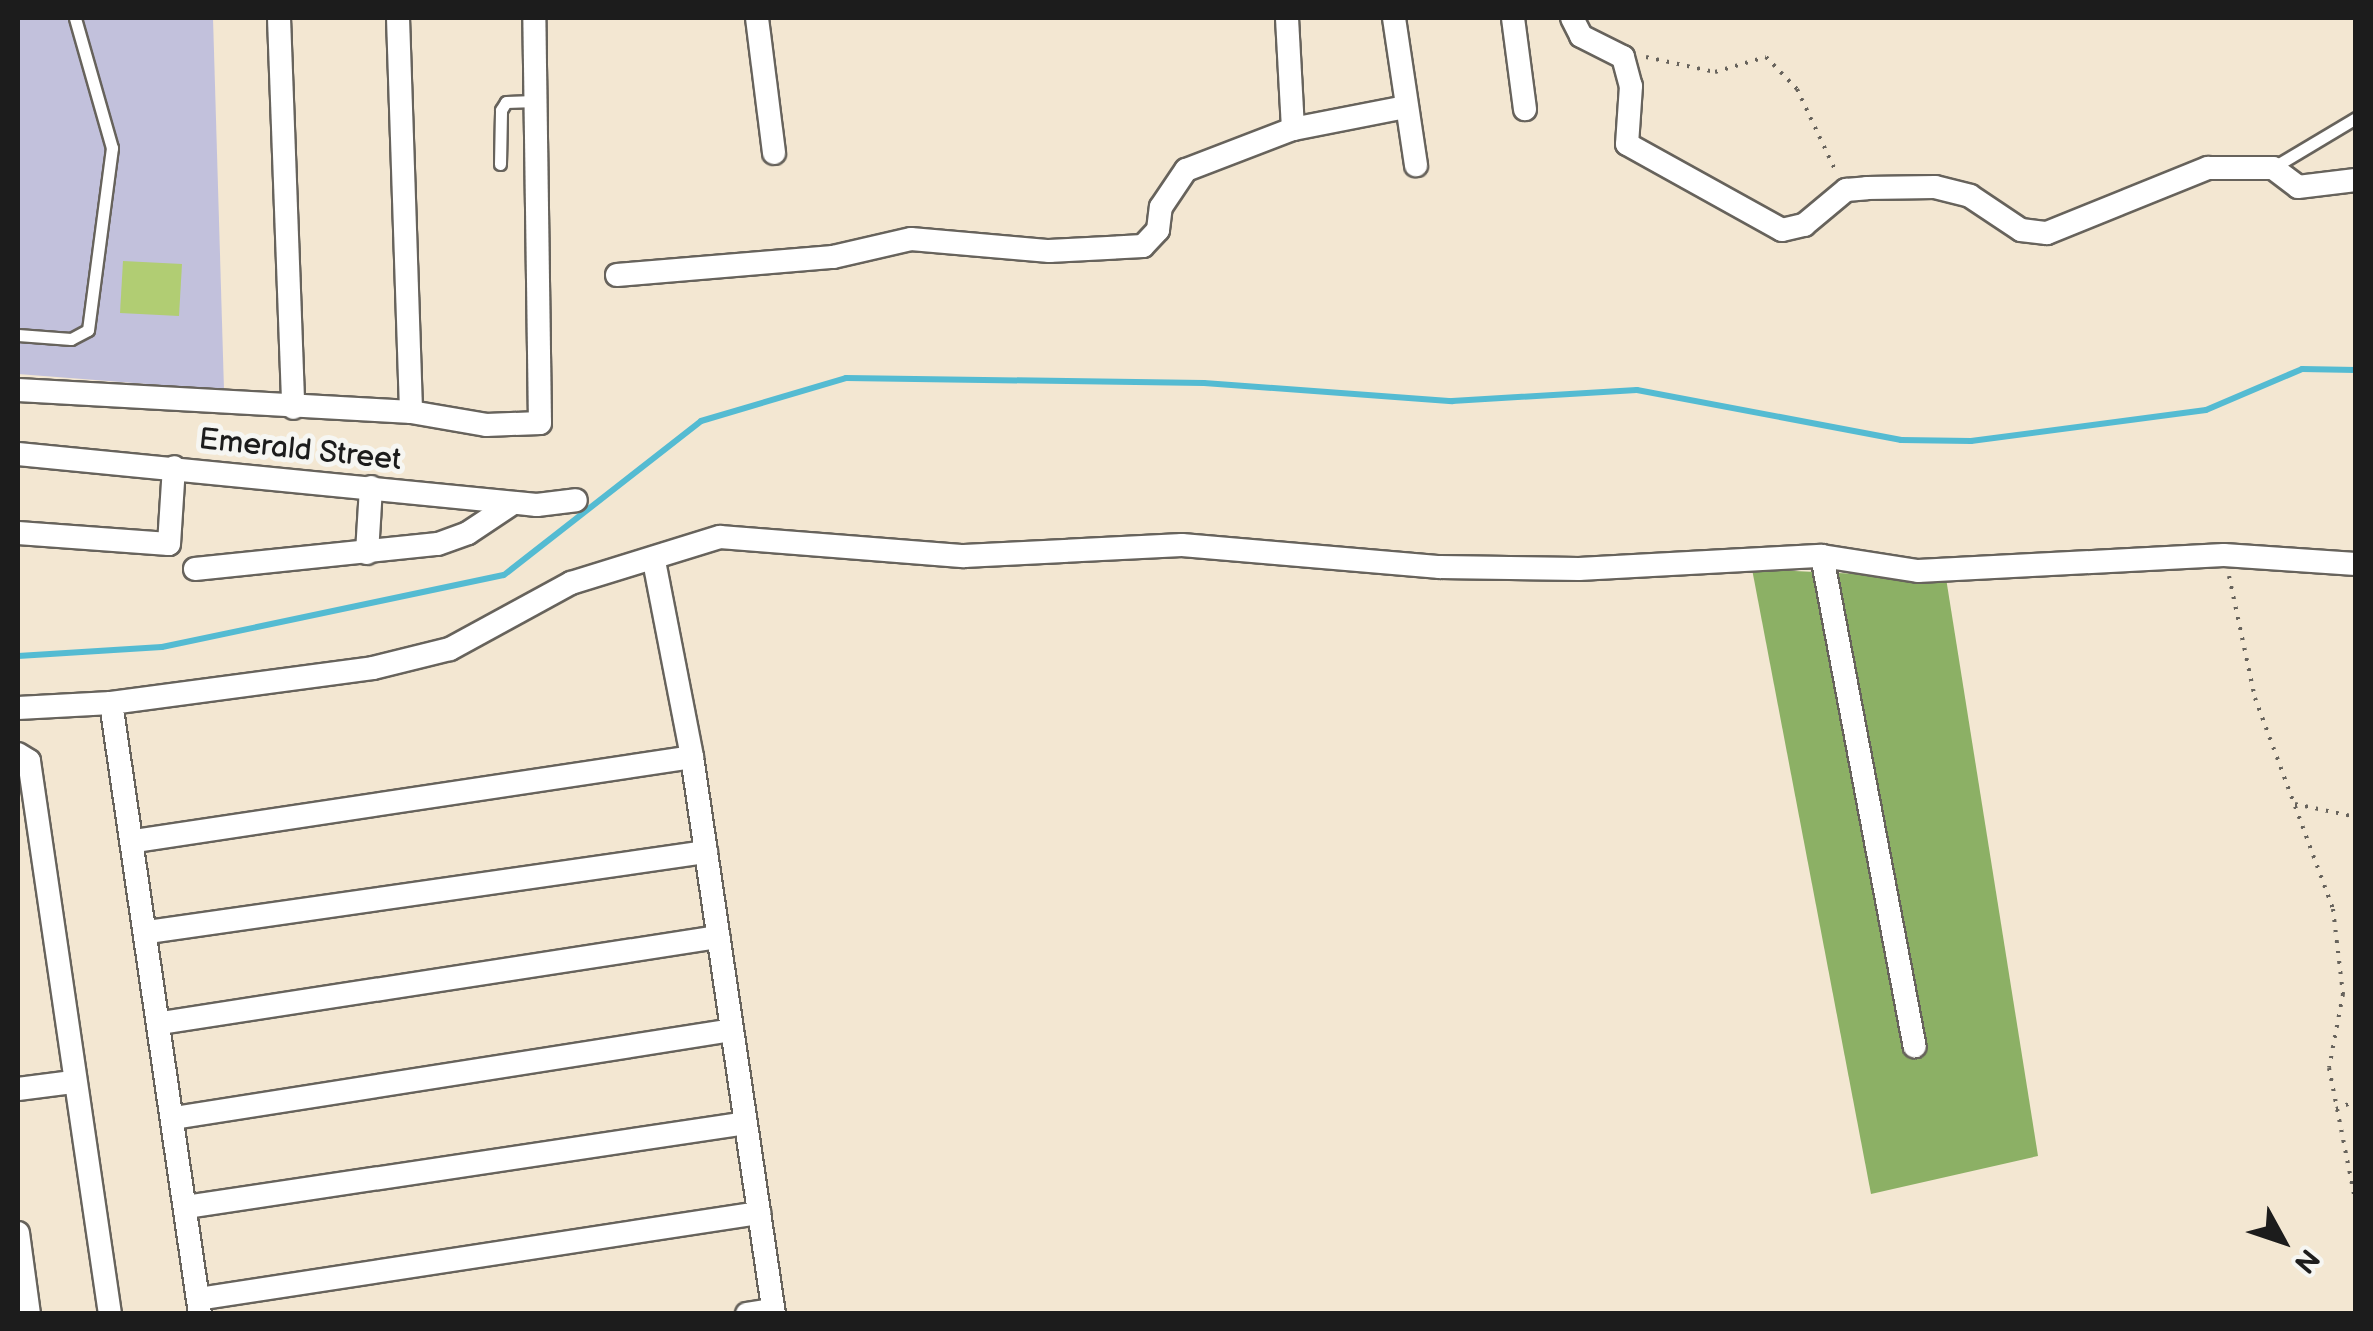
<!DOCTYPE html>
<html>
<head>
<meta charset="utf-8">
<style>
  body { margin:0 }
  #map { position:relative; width:2373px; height:1331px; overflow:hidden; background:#f3e7d2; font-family:"Balsamiq Sans",sans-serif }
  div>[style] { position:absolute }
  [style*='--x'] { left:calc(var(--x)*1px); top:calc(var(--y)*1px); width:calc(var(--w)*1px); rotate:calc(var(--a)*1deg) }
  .industrial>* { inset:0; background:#c2c1dc }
  .green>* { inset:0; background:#b1cd73 }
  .forest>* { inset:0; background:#8cb065 }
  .stream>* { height:6px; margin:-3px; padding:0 3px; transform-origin:3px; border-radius:3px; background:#54bbd2 }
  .path>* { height:4px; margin-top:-2px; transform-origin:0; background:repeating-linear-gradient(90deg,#67635c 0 2.5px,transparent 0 10.5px) }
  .roads { filter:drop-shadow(2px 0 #67635c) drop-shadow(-2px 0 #67635c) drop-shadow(0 2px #67635c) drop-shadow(0 -2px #67635c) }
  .lane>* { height:11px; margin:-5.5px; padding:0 5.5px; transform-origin:5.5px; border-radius:5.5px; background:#fff }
  .street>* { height:22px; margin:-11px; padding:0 11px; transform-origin:11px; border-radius:11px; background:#fff }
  span { translate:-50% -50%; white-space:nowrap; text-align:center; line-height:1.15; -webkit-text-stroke:10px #f6f6f2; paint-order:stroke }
  .street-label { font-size:30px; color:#1c1c1c }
  .frame { position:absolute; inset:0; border:20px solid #1c1c1c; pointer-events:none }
  .north { position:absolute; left:2233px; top:1191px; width:100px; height:100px; -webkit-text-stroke:8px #f6f6f2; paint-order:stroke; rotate:130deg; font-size:28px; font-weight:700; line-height:40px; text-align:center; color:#1c1c1c }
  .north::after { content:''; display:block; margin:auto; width:35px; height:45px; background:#1c1c1c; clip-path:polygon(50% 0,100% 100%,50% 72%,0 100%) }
</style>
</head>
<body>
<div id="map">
  <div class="industrial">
    <i style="clip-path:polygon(18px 18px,213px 18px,224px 390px,18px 374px)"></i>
  </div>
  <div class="green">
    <i style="clip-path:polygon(123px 261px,182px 264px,179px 316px,120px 313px)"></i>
  </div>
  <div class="forest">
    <i style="clip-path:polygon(1752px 569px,1946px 578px,2038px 1156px,1871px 1194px)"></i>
  </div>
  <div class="stream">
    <i style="--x:18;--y:656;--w:144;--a:-3.6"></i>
    <i style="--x:162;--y:647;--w:349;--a:-11.9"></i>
    <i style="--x:504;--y:575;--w:250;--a:-38"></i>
    <i style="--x:701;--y:421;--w:151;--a:-16.5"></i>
    <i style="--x:846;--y:378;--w:358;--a:0.8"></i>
    <i style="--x:1204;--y:383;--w:249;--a:4.2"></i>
    <i style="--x:1452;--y:401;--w:185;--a:-3.4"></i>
    <i style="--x:1637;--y:390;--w:269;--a:10.7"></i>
    <i style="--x:1901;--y:440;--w:70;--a:0.8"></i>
    <i style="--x:1971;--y:441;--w:237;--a:-7.5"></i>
    <i style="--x:2206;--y:410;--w:104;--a:-23.1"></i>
    <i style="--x:2302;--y:369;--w:54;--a:1.1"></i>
  </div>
  <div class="path">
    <i style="--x:1646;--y:57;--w:71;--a:12.3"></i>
    <i style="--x:1715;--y:72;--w:53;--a:-16.4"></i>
    <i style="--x:1766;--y:57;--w:45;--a:45.9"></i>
    <i style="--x:1797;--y:89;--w:92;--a:64.8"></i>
    <i style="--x:2229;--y:576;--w:125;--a:78"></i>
    <i style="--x:2255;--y:698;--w:225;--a:69.7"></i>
    <i style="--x:2333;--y:909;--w:86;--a:83.3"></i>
    <i style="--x:2343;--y:994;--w:75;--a:100.7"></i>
    <i style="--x:2329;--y:1068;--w:139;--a:78.8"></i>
    <i style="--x:2295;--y:804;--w:62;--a:12"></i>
    <i style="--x:2336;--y:1109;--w:22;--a:-22"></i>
  </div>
  <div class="roads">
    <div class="lane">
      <i style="--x:500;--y:164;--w:54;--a:-88.9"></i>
      <i style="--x:501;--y:110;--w:9;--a:-58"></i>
      <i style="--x:506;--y:102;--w:29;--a:-2"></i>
      <i style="--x:2274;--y:167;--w:96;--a:-30.9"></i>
      <i style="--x:18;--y:335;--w:53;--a:4.3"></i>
      <i style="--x:71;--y:339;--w:19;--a:-28"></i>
      <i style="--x:88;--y:330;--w:184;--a:-82.5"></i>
      <i style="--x:112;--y:148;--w:135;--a:-105.9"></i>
    </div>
    <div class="street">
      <i style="--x:279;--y:18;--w:390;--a:87.9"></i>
      <i style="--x:398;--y:18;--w:394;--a:88.1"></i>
      <i style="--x:757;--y:18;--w:136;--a:82.8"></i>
      <i style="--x:1394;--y:18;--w:149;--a:81.5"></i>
      <i style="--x:1513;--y:18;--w:92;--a:82.5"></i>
      <i style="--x:1572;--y:18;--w:20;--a:63"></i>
      <i style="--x:1581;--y:36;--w:47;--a:26.6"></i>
      <i style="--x:1623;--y:57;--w:30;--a:75"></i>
      <i style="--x:1631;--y:86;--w:58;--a:93.9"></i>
      <i style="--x:1627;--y:144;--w:177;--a:29"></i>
      <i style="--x:1782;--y:230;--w:23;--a:-13"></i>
      <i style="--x:1804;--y:225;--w:55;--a:-39.8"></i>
      <i style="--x:1846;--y:190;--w:21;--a:-5"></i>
      <i style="--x:1867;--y:188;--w:68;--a:-0.8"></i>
      <i style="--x:1935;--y:187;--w:36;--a:14"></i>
      <i style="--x:1970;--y:196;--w:61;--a:33.7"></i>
      <i style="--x:2021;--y:230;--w:26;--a:7"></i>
      <i style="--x:2047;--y:233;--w:174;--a:-22"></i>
      <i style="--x:2208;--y:168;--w:65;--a:0"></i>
      <i style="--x:2273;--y:168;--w:31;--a:37"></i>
      <i style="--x:2298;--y:187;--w:58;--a:-6.9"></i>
      <i style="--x:1293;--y:129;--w:114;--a:-11.1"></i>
      <i style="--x:617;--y:275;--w:217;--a:-4.8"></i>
      <i style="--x:833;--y:257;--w:80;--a:-13"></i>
      <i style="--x:911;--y:239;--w:139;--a:5"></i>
      <i style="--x:1049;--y:251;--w:94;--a:-3"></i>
      <i style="--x:1143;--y:246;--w:22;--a:-47"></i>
      <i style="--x:1158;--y:230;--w:23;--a:-83"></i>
      <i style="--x:1161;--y:207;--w:45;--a:-56"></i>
      <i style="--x:1186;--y:170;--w:115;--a:-21"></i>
      <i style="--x:1293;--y:129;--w:111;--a:-93.1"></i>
      <i style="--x:18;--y:390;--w:394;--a:3.2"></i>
      <i style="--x:411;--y:412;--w:76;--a:9.8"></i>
      <i style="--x:486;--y:425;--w:54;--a:-2.1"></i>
      <i style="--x:540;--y:423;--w:405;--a:-90.8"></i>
      <i style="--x:18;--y:454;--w:521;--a:5.61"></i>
      <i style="--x:537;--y:505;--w:39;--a:-7"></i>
      <i style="--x:18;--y:533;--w:151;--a:4.2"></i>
      <i style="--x:169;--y:544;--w:77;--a:-86.3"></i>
      <i style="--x:367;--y:553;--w:66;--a:-86.5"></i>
      <i style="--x:1822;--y:556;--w:499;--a:79.3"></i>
      <i style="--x:654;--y:561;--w:200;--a:79"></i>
      <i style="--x:692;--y:757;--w:563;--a:81.63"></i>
      <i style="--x:195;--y:569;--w:244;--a:-5.9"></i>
      <i style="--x:438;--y:544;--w:32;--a:-20"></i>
      <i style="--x:468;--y:533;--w:54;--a:-33.7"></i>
      <i style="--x:111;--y:703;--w:617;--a:81.71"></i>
      <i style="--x:18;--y:708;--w:93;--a:-3.1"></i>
      <i style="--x:111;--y:703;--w:264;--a:-7.6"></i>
      <i style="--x:373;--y:668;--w:79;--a:-13.9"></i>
      <i style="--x:450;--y:649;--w:138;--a:-28.6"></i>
      <i style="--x:571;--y:583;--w:156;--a:-17.2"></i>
      <i style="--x:720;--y:537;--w:245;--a:4.5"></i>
      <i style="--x:964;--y:556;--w:218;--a:-2.9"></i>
      <i style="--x:1182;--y:545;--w:259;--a:4.9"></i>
      <i style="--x:1440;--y:567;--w:139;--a:0.8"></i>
      <i style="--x:1579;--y:569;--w:243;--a:-3.1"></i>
      <i style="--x:1822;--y:556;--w:97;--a:8.9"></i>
      <i style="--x:1918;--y:571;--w:306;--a:-3"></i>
      <i style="--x:2224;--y:555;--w:132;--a:3.9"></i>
      <i style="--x:18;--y:754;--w:13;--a:32"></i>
      <i style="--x:29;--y:761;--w:559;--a:81.67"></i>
      <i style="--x:135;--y:841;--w:563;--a:-8.58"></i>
      <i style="--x:148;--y:932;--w:564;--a:-8.16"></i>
      <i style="--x:161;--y:1023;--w:564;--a:-8.78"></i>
      <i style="--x:18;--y:1089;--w:55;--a:-7.3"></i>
      <i style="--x:174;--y:1118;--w:565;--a:-8.96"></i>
      <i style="--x:186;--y:1207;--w:566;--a:-8.53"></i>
      <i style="--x:18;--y:1233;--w:82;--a:82.3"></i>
      <i style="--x:198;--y:1299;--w:568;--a:-8.72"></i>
      <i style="--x:747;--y:1314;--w:26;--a:-9"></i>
    </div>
  </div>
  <div class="street-label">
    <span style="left:300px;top:450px;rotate:6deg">Emerald Street</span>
  </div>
  <div class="frame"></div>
  <div class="north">N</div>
</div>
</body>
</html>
